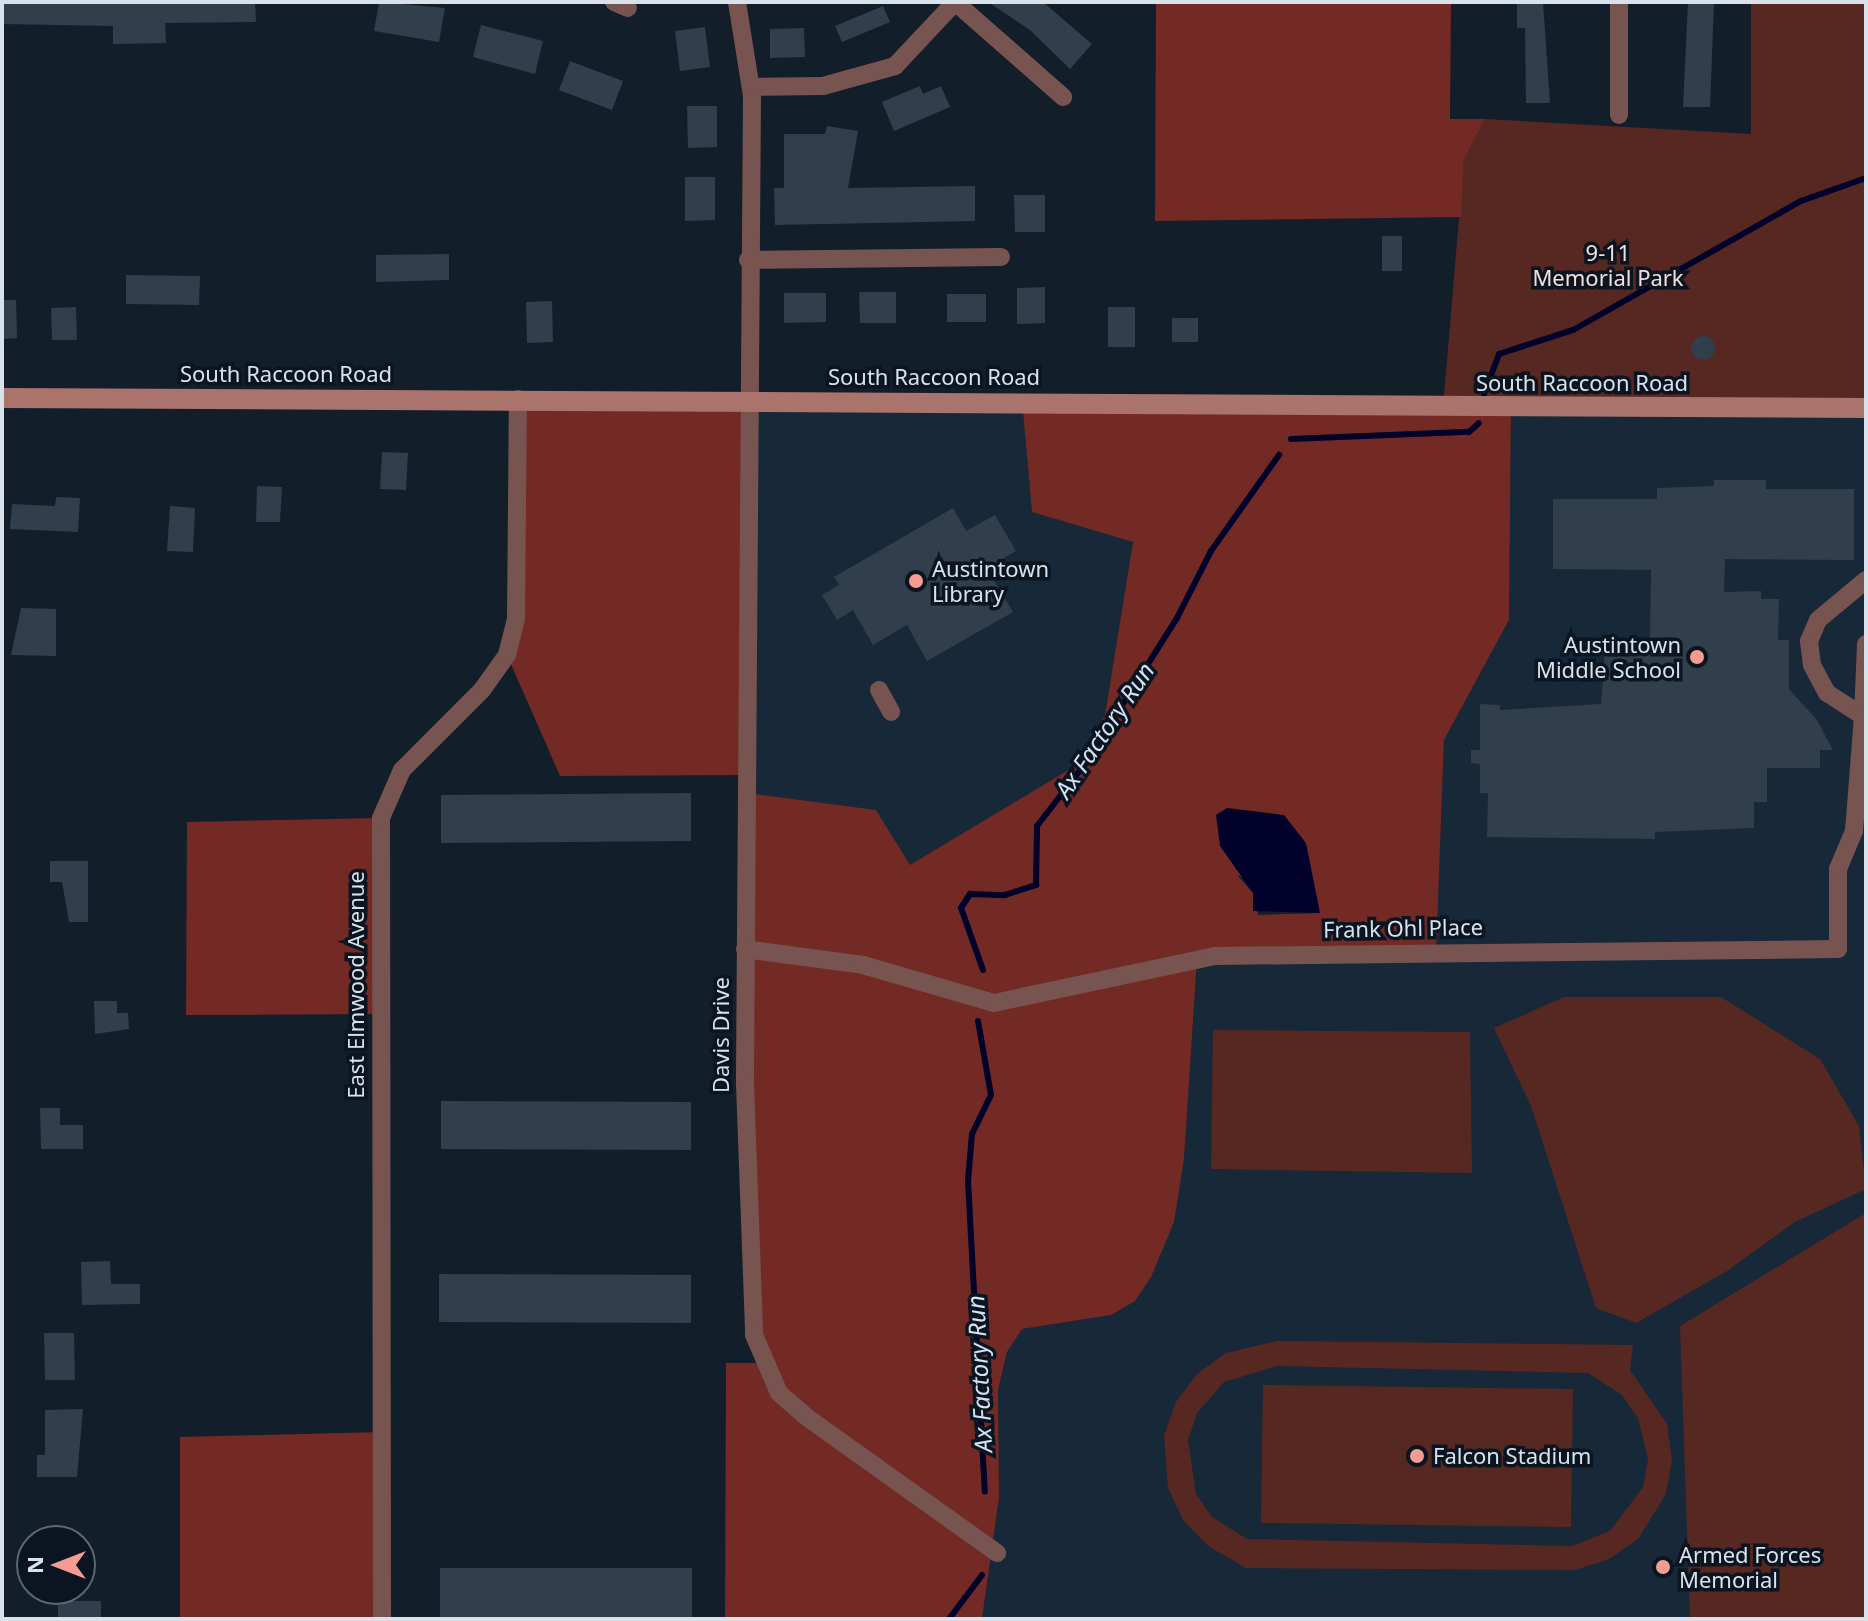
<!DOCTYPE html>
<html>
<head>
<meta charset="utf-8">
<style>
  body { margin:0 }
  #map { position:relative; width:1868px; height:1621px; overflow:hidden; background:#131e2b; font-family:"Noto Sans",sans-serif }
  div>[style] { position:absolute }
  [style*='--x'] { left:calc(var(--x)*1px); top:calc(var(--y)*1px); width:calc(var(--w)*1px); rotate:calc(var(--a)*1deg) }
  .built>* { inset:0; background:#172839 }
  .green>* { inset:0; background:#572722 }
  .forest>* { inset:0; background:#732924 }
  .water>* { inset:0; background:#00002a }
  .stream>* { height:6px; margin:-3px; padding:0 3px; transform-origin:3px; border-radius:3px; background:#00002a }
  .building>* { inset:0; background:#313e4c }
  .round { border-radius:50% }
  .street>* { height:18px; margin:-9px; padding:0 9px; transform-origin:9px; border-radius:9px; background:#775450 }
  .secondary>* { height:20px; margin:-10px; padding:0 10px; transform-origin:10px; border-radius:10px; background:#aa736c }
  .dots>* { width:22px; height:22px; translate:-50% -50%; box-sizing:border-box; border:4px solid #0a1521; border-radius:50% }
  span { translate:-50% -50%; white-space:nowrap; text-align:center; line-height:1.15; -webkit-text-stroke:7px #0a1521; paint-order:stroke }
  .park-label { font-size:22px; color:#f6dedb }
  .street-label { font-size:22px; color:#d9e1ea }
  .poi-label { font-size:22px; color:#d9e1ea }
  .left { translate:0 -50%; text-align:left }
  .right { translate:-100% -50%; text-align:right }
  .water-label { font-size:24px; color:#d4e2f2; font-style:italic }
  .frame { position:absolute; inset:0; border:4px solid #d9e1ea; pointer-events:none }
  .north { position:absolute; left:16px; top:1525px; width:80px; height:80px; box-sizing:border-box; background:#0a1521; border:2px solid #5d6771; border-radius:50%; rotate:270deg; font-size:22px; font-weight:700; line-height:32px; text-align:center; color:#d9e1ea }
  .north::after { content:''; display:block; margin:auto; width:28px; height:36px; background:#f59c91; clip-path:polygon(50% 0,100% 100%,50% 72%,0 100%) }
</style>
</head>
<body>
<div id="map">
  <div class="built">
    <i style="clip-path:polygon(747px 400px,1022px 401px,1032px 512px,1133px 542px,1105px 715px,1075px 767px,910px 866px,746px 793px)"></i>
    <i style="clip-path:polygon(1511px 407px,1866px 408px,1866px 1619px,982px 1619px,999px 1498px,998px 1390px,1007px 1352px,1022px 1329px,1111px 1315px,1184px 1159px,1197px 959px,1436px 955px,1444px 740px,1509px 620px)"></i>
  </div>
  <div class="green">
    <i style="clip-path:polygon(1751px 2px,1866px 2px,1866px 408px,1443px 407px,1464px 160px,1485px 119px,1751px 134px)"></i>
    <i style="clip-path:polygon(1564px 997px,1721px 997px,1820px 1059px,1859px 1126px,1866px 1189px,1795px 1222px,1727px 1271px,1636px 1323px,1596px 1308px,1531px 1106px,1494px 1028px)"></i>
    <i style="clip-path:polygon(1213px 1030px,1470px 1032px,1472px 1173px,1211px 1169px)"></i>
    <i style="clip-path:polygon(1866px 1213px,1866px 1619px,1690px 1619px,1680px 1326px)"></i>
    <i style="clip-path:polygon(evenodd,1277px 1341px,1633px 1345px,1630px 1370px,1667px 1424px,1672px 1460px,1666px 1494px,1638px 1539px,1609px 1559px,1575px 1570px,1246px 1568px,1208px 1546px,1183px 1520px,1168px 1488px,1164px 1436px,1176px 1402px,1197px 1374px,1226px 1353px,1277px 1341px,1277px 1366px,1588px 1373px,1622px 1395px,1638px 1418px,1648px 1459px,1643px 1487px,1610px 1531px,1572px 1546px,1247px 1539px,1212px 1517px,1196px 1494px,1188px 1440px,1197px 1413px,1224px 1382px,1277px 1366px)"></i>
    <i style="clip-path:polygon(1263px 1385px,1573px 1389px,1571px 1527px,1261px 1523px)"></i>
  </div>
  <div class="forest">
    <i style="clip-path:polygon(1156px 2px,1451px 2px,1450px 119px,1485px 119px,1464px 160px,1461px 217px,1155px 221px)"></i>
    <i style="clip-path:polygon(518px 399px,747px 400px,746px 775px,560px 776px,507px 655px)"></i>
    <i style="clip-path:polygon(evenodd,1022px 401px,1511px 407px,1509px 620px,1444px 740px,1436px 955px,1197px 959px,1184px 1159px,1174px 1222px,1151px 1277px,1135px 1301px,1111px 1315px,1022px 1329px,1007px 1352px,998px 1390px,999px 1498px,982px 1619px,725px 1619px,726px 1363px,762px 1363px,754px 1335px,746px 793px,876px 810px,910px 865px,1075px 766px,1105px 715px,1133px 542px,1032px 512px,1022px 401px,1237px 875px,1320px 913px,1258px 915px,1253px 893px,1237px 875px)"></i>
    <i style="clip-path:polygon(381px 818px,379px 1014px,186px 1015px,187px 822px)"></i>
    <i style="clip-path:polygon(381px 1432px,382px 1619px,180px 1619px,180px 1437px)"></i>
  </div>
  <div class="water">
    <i style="clip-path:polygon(1227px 808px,1284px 815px,1306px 843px,1320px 913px,1253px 911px,1253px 893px,1220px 846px,1216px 815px)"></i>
  </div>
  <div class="stream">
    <i style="--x:1484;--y:394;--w:43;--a:-69.4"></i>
    <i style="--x:1499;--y:354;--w:78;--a:-18"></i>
    <i style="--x:1573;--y:330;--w:262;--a:-29.5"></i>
    <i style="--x:1801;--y:201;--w:69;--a:-19.5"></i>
    <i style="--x:1291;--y:439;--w:178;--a:-2.3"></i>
    <i style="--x:1469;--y:432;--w:13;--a:-42"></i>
    <i style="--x:983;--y:970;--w:66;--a:-109.5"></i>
    <i style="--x:961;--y:908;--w:17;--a:-57"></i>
    <i style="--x:970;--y:894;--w:35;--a:2"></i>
    <i style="--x:1005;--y:895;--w:33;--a:-18"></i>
    <i style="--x:1036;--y:885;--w:59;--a:-89"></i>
    <i style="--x:1037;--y:826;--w:78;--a:-52.3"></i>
    <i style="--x:1085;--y:764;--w:173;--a:-57.8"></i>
    <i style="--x:1177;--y:618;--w:75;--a:-63.1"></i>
    <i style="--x:1211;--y:551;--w:118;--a:-54.7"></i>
    <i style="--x:978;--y:1021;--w:75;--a:80"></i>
    <i style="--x:991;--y:1095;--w:43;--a:116"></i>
    <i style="--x:972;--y:1134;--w:47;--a:94.9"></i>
    <i style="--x:968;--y:1181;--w:311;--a:86.9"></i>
    <i style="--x:949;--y:1619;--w:55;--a:-53.1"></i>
  </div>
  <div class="building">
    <i style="clip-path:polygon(2px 2px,255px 2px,256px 22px,165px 23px,166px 43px,113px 44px,113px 26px,2px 24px)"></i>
    <i style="clip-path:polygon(379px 2px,445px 8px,439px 42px,374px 31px)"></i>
    <i style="clip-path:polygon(988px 2px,1043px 2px,1092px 44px,1070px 69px,1030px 30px)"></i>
    <i style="clip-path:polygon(1517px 2px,1543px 2px,1550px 103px,1526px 103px,1525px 28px,1517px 28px)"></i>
    <i style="clip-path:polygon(1688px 2px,1714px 2px,1710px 107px,1683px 107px)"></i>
    <i style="clip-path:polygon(883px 6px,890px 22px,842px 42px,835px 26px)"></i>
    <i style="clip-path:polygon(481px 25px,543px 41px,535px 74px,473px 57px)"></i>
    <i style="clip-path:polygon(705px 27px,710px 67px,680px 71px,675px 31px)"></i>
    <i style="clip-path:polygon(804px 28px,805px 57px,770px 58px,770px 29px)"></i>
    <i style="clip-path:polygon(570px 61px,623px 81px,612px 110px,559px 90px)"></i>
    <i style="clip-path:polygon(920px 86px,923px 94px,941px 86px,950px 107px,894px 131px,882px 102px)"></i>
    <i style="clip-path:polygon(687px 106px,717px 106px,717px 147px,688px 148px)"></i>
    <i style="clip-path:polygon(827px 126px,858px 131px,848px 188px,975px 186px,975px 221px,775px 225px,774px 188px,784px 188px,784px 134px,825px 134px)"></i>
    <i style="clip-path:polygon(685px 177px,715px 177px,715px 220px,685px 221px)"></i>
    <i style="clip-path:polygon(1014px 195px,1045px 195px,1045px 232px,1015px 232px)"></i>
    <i style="clip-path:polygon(1382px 236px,1402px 236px,1402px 271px,1382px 271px)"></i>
    <i style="clip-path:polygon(449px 254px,449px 280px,376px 282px,376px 255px)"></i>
    <i style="clip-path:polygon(126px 275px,200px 276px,199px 305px,126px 304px)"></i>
    <i style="clip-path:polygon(1045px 287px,1045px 323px,1017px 324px,1017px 288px)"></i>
    <i style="clip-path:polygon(859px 292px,896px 292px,896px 323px,860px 323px)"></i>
    <i style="clip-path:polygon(784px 293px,826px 293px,826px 322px,784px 323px)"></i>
    <i style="clip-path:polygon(947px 294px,986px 294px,986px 322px,947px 322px)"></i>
    <i style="clip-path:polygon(2px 300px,16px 300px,17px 338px,2px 339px)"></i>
    <i style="clip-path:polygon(552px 301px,553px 342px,527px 343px,526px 302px)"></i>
    <i style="clip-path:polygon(76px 307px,77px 340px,52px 340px,51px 308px)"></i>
    <i style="clip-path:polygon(1108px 307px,1135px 307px,1135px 347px,1108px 347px)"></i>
    <i style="clip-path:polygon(1172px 318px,1198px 318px,1198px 342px,1172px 342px)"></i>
    <i class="round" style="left:1691px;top:336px;width:24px;height:24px"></i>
    <i style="clip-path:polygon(382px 452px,408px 453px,406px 490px,380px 489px)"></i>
    <i style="clip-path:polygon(1714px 480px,1766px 480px,1766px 489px,1854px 489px,1854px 560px,1725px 559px,1724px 592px,1761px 591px,1761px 599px,1779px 599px,1778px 640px,1789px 640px,1789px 689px,1817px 720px,1833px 750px,1820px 750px,1820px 768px,1767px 768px,1767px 802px,1754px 802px,1754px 828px,1655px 832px,1655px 839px,1487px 837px,1488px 793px,1480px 793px,1480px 764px,1471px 763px,1471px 750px,1480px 750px,1480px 704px,1500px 705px,1500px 710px,1601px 704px,1605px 651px,1650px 637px,1651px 570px,1553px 569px,1553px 499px,1657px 499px,1657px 488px,1714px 486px)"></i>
    <i style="clip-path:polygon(257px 486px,282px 487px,280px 522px,256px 522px)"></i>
    <i style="clip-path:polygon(56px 497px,80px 498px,78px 532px,10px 529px,12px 504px,55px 506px)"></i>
    <i style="clip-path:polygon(170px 506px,195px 508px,193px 552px,167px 551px)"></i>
    <i style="clip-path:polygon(953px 508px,966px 531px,995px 515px,1016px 551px,987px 568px,1013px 612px,927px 661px,907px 625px,873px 645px,853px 610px,837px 620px,822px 595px,839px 585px,834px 577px)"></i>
    <i style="clip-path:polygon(21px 608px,56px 609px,56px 656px,11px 655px)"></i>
    <i style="clip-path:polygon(691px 793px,691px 841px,441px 843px,441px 795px)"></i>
    <i style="clip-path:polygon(50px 861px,88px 861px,88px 922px,69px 922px,62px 882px,50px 882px)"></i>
    <i style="clip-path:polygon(94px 1001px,117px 1001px,117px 1013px,128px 1013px,129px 1029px,95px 1034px)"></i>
    <i style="clip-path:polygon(441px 1101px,691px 1102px,691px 1150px,441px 1149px)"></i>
    <i style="clip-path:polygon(40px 1108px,60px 1108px,60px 1125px,83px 1125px,83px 1149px,41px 1149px)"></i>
    <i style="clip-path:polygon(110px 1261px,111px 1284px,140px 1284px,140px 1304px,82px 1305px,81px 1262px)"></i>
    <i style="clip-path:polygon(439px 1274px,691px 1275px,691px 1323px,439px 1322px)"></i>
    <i style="clip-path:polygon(44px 1333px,74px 1333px,75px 1380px,45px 1380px)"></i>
    <i style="clip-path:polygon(83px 1409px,77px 1477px,37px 1477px,37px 1455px,45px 1455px,45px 1410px)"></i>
    <i style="clip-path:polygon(440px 1568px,692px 1568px,692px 1618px,440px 1618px)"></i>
    <i style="clip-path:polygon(58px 1601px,101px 1601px,101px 1619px,58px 1619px)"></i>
  </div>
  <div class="street">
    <i style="--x:614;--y:2;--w:15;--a:23"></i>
    <i style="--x:737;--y:2;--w:95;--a:80.9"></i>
    <i style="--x:752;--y:96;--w:988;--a:90.41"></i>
    <i style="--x:745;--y:1084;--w:251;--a:87.9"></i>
    <i style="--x:754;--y:1335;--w:63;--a:66.7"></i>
    <i style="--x:779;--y:1393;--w:35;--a:41"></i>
    <i style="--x:805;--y:1416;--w:236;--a:35.5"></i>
    <i style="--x:955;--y:2;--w:144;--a:41.3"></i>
    <i style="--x:751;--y:87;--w:72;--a:-0.8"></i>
    <i style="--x:823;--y:86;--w:75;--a:-15.5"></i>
    <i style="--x:895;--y:66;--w:88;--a:-46.8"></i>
    <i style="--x:1619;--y:115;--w:113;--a:-90"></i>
    <i style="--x:748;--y:260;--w:253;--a:-0.7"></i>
    <i style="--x:1866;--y:580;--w:62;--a:140.2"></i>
    <i style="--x:1818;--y:620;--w:23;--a:113"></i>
    <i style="--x:1809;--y:641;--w:24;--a:83"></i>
    <i style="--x:1812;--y:665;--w:32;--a:62"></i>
    <i style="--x:1827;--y:693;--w:43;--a:32.6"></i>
    <i style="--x:1863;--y:716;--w:72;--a:-87.6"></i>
    <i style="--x:879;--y:690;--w:25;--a:61"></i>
    <i style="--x:745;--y:949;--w:119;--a:7.7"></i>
    <i style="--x:863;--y:965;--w:136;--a:16.2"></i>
    <i style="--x:994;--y:1003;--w:226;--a:-12"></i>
    <i style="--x:1215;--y:956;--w:623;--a:-0.64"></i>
    <i style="--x:1838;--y:949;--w:80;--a:-90"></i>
    <i style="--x:1838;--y:869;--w:41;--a:-67.2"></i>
    <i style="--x:1854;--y:831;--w:115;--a:-85.5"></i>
    <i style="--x:382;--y:1619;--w:801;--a:-90.07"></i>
    <i style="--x:381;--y:818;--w:52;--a:-66.4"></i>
    <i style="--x:402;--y:770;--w:113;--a:-45"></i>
    <i style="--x:482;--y:690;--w:43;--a:-54.5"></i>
    <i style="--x:507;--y:655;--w:38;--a:-76"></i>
    <i style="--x:516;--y:618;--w:219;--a:-89.5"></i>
  </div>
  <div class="secondary">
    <i style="--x:2;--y:398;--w:1864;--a:0.31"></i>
  </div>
  <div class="dots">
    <i style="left:916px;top:581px;background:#f59c91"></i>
    <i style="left:1697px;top:657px;background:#f59c91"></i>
    <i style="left:1417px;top:1456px;background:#f59c91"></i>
    <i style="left:1663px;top:1567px;background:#f59c91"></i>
  </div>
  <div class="park-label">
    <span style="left:1608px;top:265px">9-11<br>Memorial Park</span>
  </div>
  <div class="street-label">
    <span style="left:286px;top:374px">South Raccoon Road</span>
    <span style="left:934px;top:377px">South Raccoon Road</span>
    <span style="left:1582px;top:383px">South Raccoon Road</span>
    <span style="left:1403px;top:928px;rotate:-1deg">Frank Ohl Place</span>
    <span style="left:356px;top:985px;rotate:-90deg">East Elmwood Avenue</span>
    <span style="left:721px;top:1035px;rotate:-90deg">Davis Drive</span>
  </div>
  <div class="poi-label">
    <span class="left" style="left:932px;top:581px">Austintown<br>Library</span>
    <span class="right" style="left:1681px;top:657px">Austintown<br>Middle School</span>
    <span class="left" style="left:1433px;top:1456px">Falcon Stadium</span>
    <span class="left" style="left:1679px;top:1567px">Armed Forces<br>Memorial</span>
  </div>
  <div class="water-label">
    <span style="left:1104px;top:730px;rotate:-56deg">Ax Factory Run</span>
    <span style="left:979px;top:1374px;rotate:-93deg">Ax Factory Run</span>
  </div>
  <div class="frame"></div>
  <div class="north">N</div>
</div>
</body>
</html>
